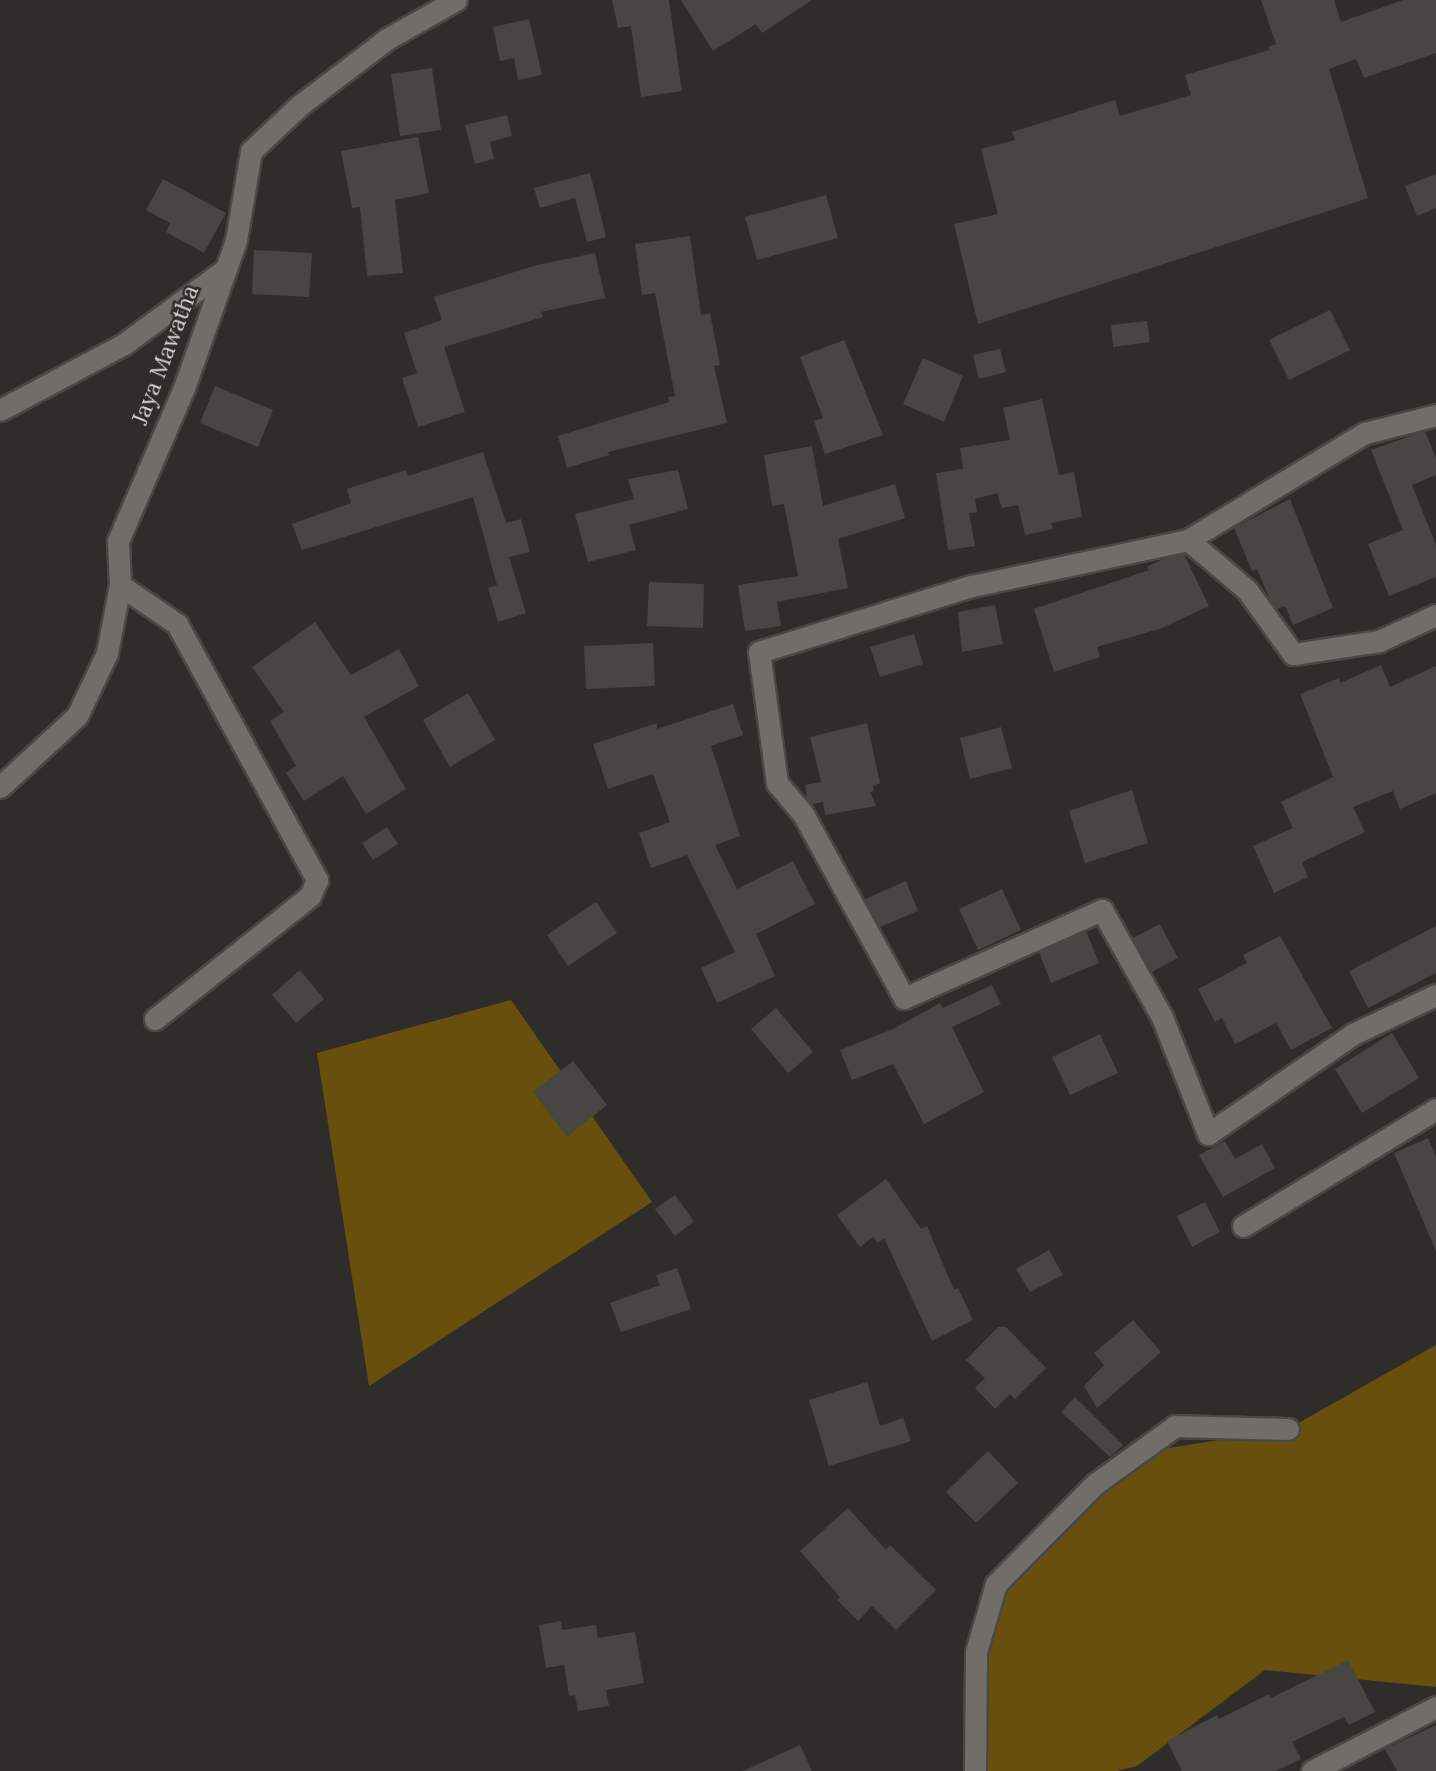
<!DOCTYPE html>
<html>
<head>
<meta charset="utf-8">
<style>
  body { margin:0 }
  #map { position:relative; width:1436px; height:1771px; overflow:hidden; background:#2f2d29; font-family:Lora,serif }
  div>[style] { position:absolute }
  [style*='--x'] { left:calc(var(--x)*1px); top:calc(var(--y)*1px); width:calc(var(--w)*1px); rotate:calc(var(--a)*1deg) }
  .green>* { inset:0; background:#694f0d }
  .building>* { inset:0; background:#484642 }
  .roads { filter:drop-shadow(2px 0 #494844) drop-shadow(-2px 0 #494844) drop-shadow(0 2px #494844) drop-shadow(0 -2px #494844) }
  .minor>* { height:21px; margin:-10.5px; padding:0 10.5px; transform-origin:10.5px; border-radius:10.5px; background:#716e69 }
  span { translate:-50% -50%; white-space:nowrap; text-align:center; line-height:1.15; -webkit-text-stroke:5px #2f2d29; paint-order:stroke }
  .street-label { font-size:23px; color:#d7d5d3 }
</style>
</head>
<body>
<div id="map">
  <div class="green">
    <i style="clip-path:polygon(511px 1000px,652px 1202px,369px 1386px,317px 1053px)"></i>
    <i style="clip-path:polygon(1436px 1345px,1436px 1687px,1265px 1670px,1137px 1766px,1117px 1771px,978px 1771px,996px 1584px,1138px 1453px,1288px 1429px)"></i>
  </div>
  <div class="building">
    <i style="clip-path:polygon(612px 0,669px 0,682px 91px,641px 97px,631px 26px,618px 28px)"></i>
    <i style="clip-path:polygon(681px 0,812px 0,762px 33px,756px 24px,713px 51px)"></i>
    <i style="clip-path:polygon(1261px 0,1334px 0,1341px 22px,1403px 0,1436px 0,1436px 53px,1364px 78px,1356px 59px,1329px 69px,1368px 198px,978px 324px,954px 224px,998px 214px,981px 149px,1015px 140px,1012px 132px,1115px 100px,1120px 116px,1191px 95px,1185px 75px,1269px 50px,1268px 47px,1276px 44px)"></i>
    <i style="clip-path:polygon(529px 19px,542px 75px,518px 80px,514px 58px,500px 61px,493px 27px)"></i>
    <i style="clip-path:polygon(432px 68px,441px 130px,400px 136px,391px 74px)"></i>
    <i style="clip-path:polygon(507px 115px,512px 136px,490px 142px,494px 159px,475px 164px,465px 125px)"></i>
    <i style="clip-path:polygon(418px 137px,429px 193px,395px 200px,403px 273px,367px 276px,360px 207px,352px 208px,341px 151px)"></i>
    <i style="clip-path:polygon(590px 173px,606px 237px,587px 242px,575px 198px,540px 208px,534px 188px)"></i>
    <i style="clip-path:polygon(1436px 174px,1436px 208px,1417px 216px,1405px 186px)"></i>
    <i style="clip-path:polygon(163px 179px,226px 213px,204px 253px,166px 232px,170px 223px,146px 210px)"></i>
    <i style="clip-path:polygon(826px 195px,838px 238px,757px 260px,745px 217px)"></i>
    <i style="clip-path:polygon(690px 236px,701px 315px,710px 313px,720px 365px,714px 366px,727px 423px,608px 452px,609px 455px,567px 468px,558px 436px,669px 402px,668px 397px,675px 396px,655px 293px,642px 295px,635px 244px)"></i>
    <i style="clip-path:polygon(254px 250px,312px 253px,309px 297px,252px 294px)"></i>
    <i style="clip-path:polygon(595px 253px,605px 298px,541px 312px,543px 317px,444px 347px,465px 412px,418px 427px,402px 378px,417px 373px,404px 333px,442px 320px,434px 297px,537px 265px)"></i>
    <i style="clip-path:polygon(1330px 310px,1350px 350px,1289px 380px,1269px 340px)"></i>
    <i style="clip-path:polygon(1147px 321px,1150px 342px,1113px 347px,1111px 325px)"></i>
    <i style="clip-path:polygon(844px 340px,883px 435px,825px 454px,814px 421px,823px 418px,800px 357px)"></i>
    <i style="clip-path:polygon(1000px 349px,1006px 372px,979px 379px,973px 355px)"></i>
    <i style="clip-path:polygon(923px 358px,963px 376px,944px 422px,903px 404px)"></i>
    <i style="clip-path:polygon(215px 386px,273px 410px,258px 447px,200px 423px)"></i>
    <i style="clip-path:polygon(1042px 399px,1059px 475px,1074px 472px,1082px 517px,1051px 523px,1053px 529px,1025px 535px,1018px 505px,1002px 508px,997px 493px,975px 499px,977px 512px,969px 513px,975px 546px,948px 550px,936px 473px,963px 469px,960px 448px,1010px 440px,1003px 408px)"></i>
    <i style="clip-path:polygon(1425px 431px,1436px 458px,1436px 475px,1412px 485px,1436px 545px,1436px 577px,1389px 596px,1368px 544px,1403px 530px,1371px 450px)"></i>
    <i style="clip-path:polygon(812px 446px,823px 506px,895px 484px,905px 518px,838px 539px,848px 588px,777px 602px,781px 626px,745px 631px,738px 585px,798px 576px,784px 504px,772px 506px,764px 455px)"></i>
    <i style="clip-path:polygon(483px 452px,506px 523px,521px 519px,530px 552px,509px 557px,526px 613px,498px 622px,488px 588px,497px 585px,473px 497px,302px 550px,292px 524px,351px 503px,347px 489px,406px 470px,408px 476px)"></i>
    <i style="clip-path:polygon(678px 470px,688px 509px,629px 525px,636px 550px,588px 562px,575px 514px,634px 499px,628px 479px)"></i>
    <i style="clip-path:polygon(1290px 499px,1333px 608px,1293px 625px,1285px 606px,1277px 609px,1270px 600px,1257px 569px,1252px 571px,1234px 528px)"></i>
    <i style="clip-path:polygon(1184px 554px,1209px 606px,1162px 628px,1097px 647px,1100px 657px,1054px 672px,1034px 609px,1149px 570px,1147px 567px,1165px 558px)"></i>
    <i style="clip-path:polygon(649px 582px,704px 584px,703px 628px,647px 626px)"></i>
    <i style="clip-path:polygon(995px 605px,1003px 644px,962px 652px,958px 612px)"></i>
    <i style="clip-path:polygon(315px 622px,351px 675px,399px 649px,419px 686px,364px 717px,406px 789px,366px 814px,343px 776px,304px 801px,286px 773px,296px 766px,270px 721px,284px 712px,252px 667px)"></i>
    <i style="clip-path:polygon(914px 634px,923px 664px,880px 677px,870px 647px)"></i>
    <i style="clip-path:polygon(653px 643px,655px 686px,586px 689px,584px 646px)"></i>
    <i style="clip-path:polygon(1381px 665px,1390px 687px,1436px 666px,1436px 793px,1400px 809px,1393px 791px,1353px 807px,1365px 832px,1302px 862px,1308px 877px,1274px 893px,1253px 846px,1293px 828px,1281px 802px,1333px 777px,1300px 694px,1339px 678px,1340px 683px)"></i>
    <i style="clip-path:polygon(468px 693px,495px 740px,450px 767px,423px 720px)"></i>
    <i style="clip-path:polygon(733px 704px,743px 735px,711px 746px,740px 836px,715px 845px,737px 889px,793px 861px,815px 904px,756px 934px,775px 976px,717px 1003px,701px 968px,735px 952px,687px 855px,651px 868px,639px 833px,670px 822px,653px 774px,608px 789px,593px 744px,657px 723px,657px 729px)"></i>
    <i style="clip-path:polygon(867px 723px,880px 783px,873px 786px,874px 791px,870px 792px,876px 806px,825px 815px,823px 802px,812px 804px,807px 799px,805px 785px,821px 782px,810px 737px)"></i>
    <i style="clip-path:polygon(1001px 727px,1012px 768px,970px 779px,960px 738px)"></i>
    <i style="clip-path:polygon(1132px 790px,1148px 843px,1085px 863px,1069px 811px)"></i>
    <i style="clip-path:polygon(387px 827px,398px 844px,373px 860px,362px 843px)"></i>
    <i style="clip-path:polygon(906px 881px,918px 911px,880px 927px,865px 899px)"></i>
    <i style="clip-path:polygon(1002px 889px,1021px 930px,978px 950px,959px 909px)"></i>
    <i style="clip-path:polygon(596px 902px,617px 933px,568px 966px,547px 935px)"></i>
    <i style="clip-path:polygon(1160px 924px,1178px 958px,1152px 972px,1133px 938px)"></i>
    <i style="clip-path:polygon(1436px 926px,1436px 973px,1368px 1008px,1349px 971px)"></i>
    <i style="clip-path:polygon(1086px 931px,1099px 963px,1051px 983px,1039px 952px)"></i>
    <i style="clip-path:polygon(1280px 936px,1332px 1028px,1291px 1050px,1276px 1023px,1235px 1044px,1222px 1018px,1215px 1022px,1198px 989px,1247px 963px,1243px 955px)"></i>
    <i style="clip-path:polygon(300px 970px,324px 999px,296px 1023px,272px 995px)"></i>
    <i style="clip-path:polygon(992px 985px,1001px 1004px,952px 1027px,984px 1092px,924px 1124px,893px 1064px,852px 1080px,840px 1050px,893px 1029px,940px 1003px,943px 1008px)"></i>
    <i style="clip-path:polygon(776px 1008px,813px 1052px,788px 1073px,751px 1029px)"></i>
    <i style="clip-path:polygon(1392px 1033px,1419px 1078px,1362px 1113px,1335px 1069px)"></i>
    <i style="clip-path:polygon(1100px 1034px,1118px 1073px,1070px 1095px,1052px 1057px)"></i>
    <i style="clip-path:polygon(573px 1061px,607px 1105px,567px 1137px,533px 1092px)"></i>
    <i style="clip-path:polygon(1428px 1138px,1436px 1157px,1436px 1251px,1394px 1153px)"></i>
    <i style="clip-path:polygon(1225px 1141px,1235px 1159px,1262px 1144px,1275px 1168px,1223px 1197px,1199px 1155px)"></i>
    <i style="clip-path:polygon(886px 1179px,921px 1229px,927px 1226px,954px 1290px,958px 1288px,973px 1320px,932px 1341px,884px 1238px,878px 1243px,873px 1237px,860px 1247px,837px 1215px)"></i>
    <i style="clip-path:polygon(675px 1195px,694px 1221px,675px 1236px,655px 1209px)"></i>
    <i style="clip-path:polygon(1205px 1202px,1220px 1232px,1192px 1247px,1177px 1216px)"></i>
    <i style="clip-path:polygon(1049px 1250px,1063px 1275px,1030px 1292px,1016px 1269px)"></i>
    <i style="clip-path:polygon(677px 1268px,691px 1309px,621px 1332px,610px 1303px,660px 1285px,656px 1275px)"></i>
    <i style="clip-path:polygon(1133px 1320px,1161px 1352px,1097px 1408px,1084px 1386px,1104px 1365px,1094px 1353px)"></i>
    <i style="clip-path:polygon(998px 1327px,1006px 1327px,1046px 1368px,1015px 1399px,1010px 1394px,995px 1409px,975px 1388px,985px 1378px,966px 1360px)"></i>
    <i style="clip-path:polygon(867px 1382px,880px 1426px,903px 1418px,911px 1441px,829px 1466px,809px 1400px)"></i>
    <i style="clip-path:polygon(1075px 1397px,1123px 1445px,1110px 1457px,1061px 1412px)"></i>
    <i style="clip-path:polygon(988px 1451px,1018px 1483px,976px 1523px,946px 1492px)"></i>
    <i style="clip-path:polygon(848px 1508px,886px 1550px,890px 1545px,936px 1590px,896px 1630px,872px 1606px,858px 1621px,837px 1600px,840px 1597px,800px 1551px)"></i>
    <i style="clip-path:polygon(561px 1621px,562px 1630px,596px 1625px,598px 1638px,635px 1632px,644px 1683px,606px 1690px,609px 1706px,578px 1711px,575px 1695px,569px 1696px,564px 1665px,546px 1668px,539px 1625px)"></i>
    <i style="clip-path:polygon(1348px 1660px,1375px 1712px,1349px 1725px,1344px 1717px,1292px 1742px,1301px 1759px,1276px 1771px,1182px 1771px,1167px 1741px,1217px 1715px,1219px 1719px,1269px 1694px,1271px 1698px)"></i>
    <i style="clip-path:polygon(1436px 1725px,1436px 1771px,1397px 1771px,1385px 1749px)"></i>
    <i style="clip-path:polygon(800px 1745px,812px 1771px,743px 1771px)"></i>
  </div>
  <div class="roads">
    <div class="minor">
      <i style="--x:0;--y:410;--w:140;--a:-28"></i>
      <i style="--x:124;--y:344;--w:123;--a:-36.4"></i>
      <i style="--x:1188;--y:540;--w:207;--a:-31.2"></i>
      <i style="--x:1365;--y:433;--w:73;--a:-14.2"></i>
      <i style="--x:120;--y:585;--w:69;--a:34.4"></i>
      <i style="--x:177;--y:624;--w:292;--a:61.3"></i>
      <i style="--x:317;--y:880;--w:17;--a:114"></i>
      <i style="--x:310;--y:896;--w:198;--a:141.6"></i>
      <i style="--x:1436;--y:615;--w:63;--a:155.5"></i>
      <i style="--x:1379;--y:641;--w:87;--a:171.4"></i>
      <i style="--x:1293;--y:654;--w:79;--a:-125.7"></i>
      <i style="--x:1247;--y:590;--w:77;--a:-139.7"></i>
      <i style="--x:1188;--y:540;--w:222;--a:168"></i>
      <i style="--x:971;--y:586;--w:222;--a:162.7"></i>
      <i style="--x:759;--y:652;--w:132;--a:82.2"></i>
      <i style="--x:777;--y:783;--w:40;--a:50"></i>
      <i style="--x:803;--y:814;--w:210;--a:61.2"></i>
      <i style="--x:904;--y:998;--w:217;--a:-24"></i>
      <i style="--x:1102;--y:910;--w:123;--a:60.7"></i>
      <i style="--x:1162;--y:1017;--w:126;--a:68.5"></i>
      <i style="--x:1208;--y:1134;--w:176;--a:-34.6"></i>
      <i style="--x:1353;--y:1034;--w:92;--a:-25.2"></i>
      <i style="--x:0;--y:787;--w:105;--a:-42.7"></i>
      <i style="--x:77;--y:716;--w:70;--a:-64.5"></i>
      <i style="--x:107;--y:653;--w:69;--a:-79.2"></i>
      <i style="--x:120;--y:585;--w:44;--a:-92.6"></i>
      <i style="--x:118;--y:541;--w:167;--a:-66.7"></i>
      <i style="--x:184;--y:388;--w:157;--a:-70.6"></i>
      <i style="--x:236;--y:240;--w:90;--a:-80.4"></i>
      <i style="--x:251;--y:151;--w:67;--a:-43.2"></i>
      <i style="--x:300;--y:105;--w:109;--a:-37.2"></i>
      <i style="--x:387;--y:39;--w:79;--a:-29.5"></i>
      <i style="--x:1243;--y:1226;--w:226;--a:-31.2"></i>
      <i style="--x:975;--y:1771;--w:119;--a:-89.5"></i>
      <i style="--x:976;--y:1652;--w:71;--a:-73.6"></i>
      <i style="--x:996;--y:1584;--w:141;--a:-45.3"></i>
      <i style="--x:1095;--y:1484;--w:99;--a:-35.9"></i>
      <i style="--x:1175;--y:1426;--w:113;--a:1.5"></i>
      <i style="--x:1312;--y:1771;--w:140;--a:-27.3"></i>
    </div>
  </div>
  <div class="street-label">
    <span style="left:165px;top:355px;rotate:-69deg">Jaya Mawatha</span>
  </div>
</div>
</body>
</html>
